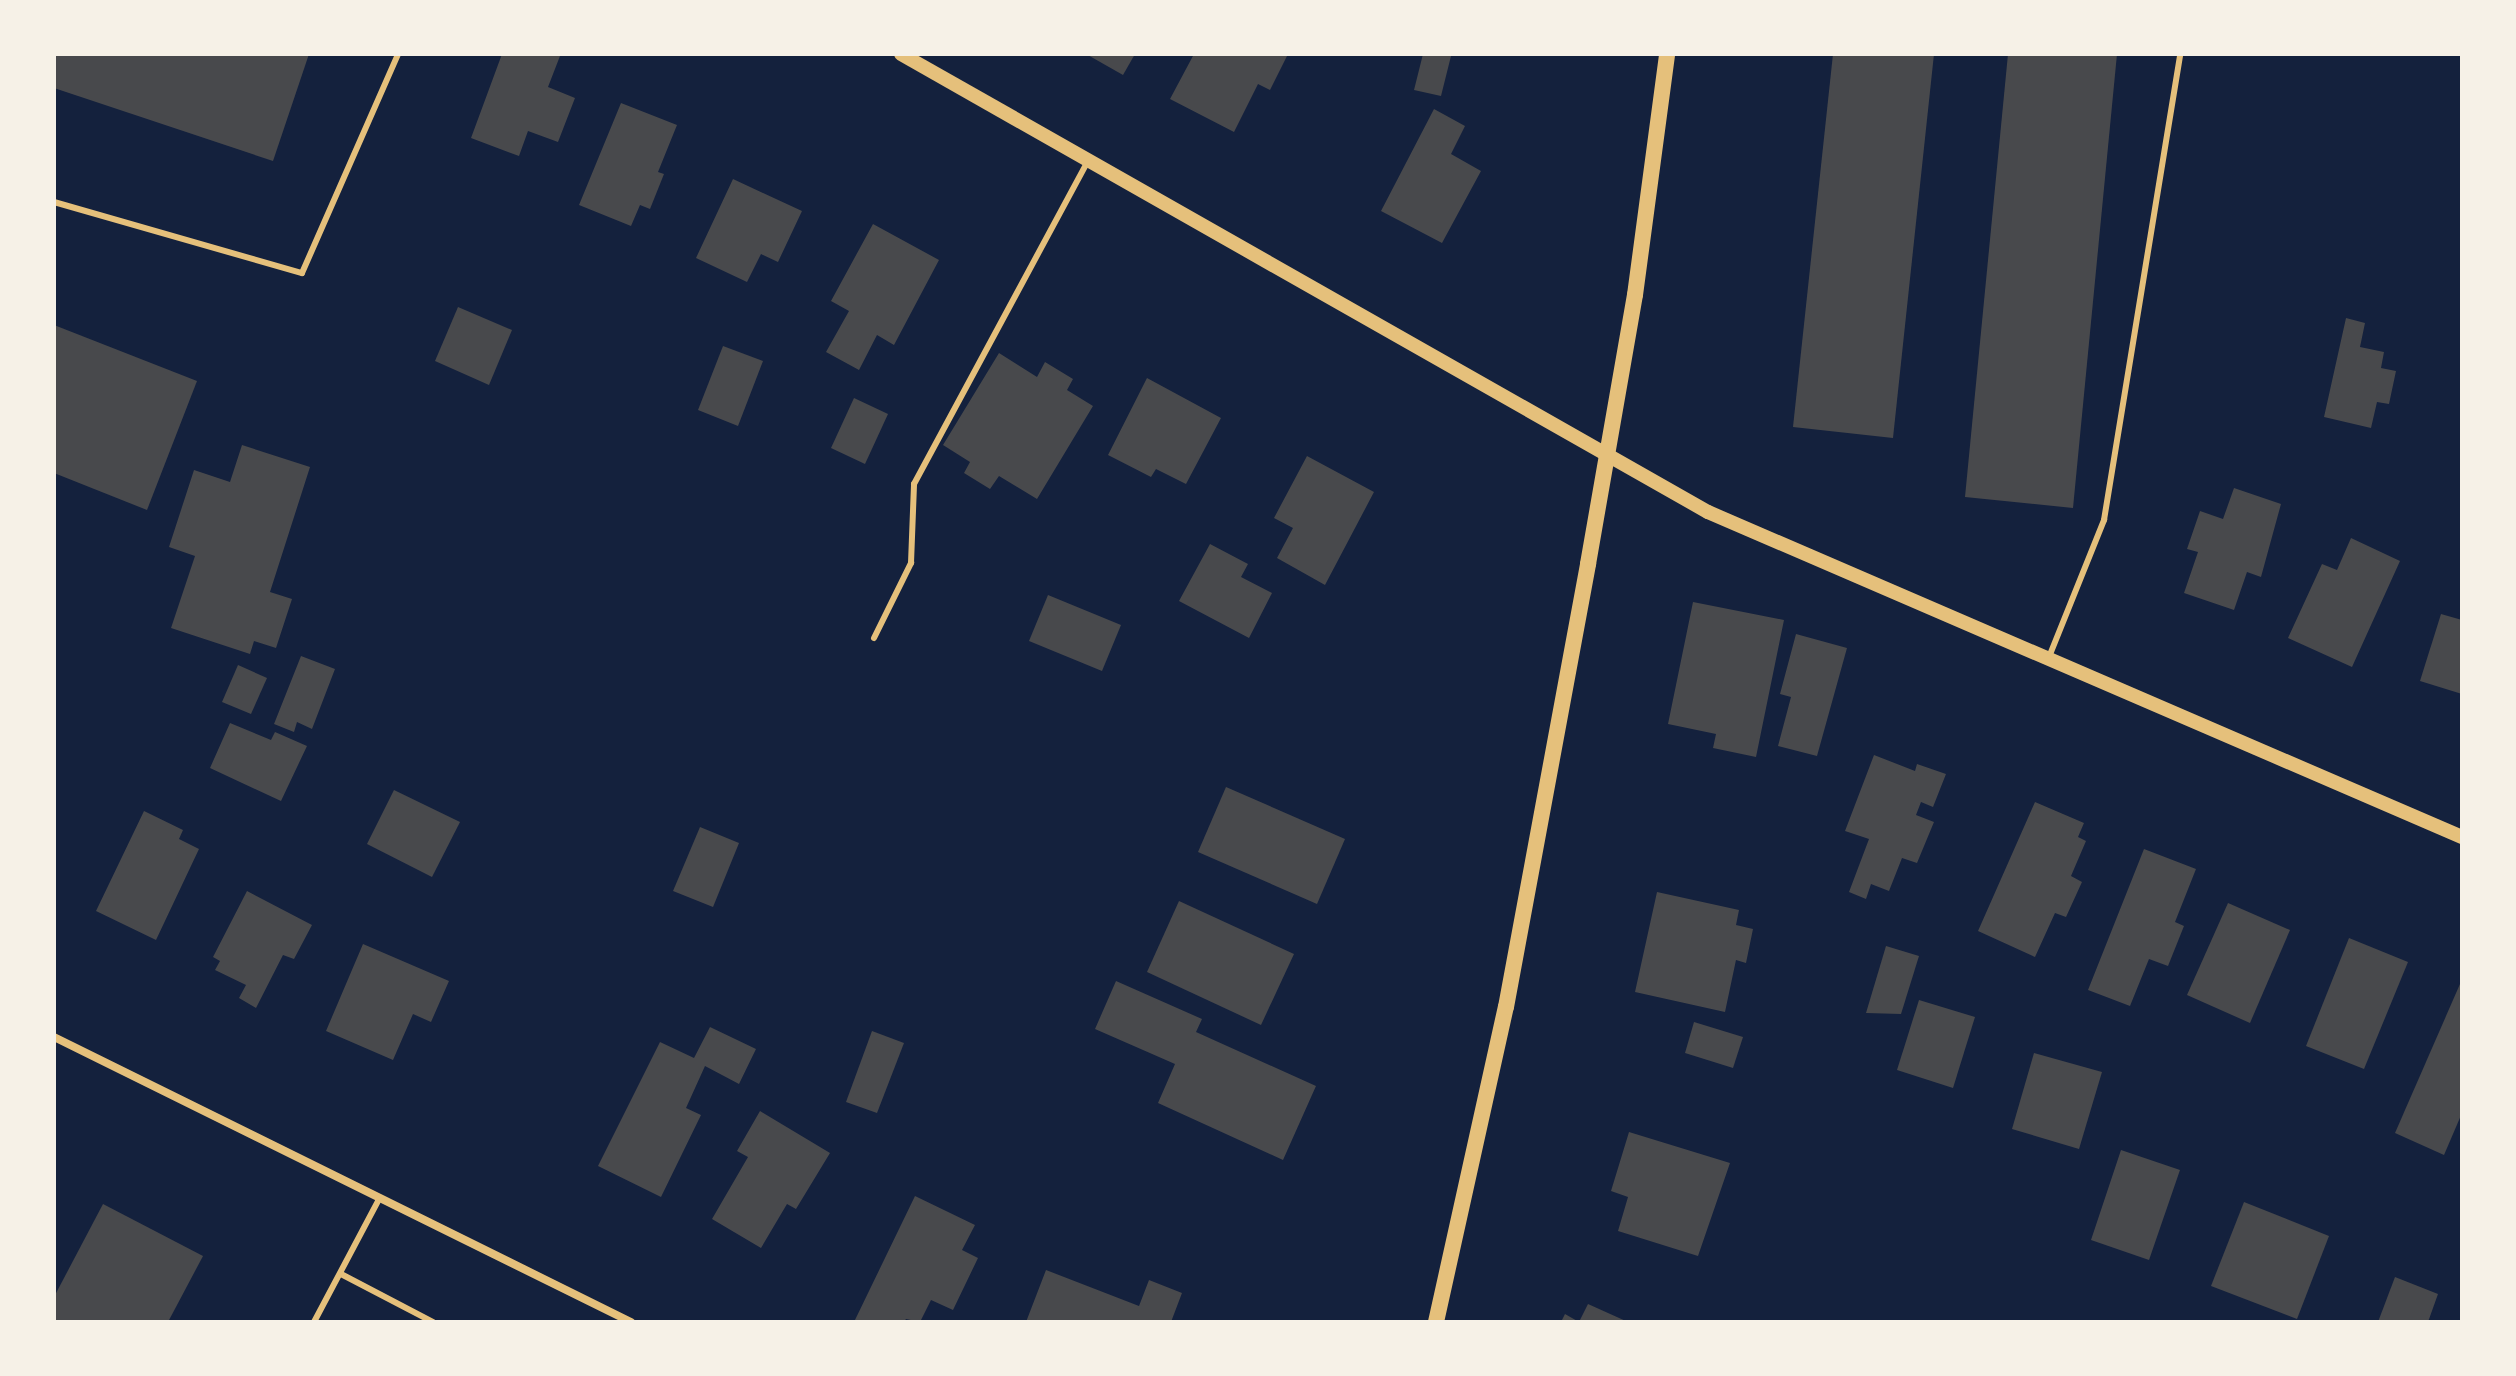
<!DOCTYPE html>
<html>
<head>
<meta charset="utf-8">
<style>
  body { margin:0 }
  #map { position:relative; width:2516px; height:1376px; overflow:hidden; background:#14213d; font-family:"Source Serif 4",serif }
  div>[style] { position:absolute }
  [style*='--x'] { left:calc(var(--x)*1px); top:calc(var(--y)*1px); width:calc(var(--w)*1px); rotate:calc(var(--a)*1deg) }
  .building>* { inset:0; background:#48494c }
  .service>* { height:6px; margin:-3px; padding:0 3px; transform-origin:3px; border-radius:3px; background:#e5c07b }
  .minor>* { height:8px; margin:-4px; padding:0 4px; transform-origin:4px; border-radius:4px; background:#e5c07b }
  .tertiary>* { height:14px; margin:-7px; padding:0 7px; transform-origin:7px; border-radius:7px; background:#e5c07b }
  .secondary>* { height:16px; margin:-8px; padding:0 8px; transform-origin:8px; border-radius:8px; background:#e5c07b }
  span { translate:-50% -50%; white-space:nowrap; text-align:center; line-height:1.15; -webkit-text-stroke:8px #f6f1e7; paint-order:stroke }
  .frame { position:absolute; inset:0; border:56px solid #f6f1e7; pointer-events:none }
</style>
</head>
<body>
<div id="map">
  <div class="building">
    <i style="clip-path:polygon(54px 54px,309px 54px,273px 161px,54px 88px)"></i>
    <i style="clip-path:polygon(502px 54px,560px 56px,548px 87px,575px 98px,558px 142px,528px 131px,519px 156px,471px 138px)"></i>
    <i style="clip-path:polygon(1086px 54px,1135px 54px,1123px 75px)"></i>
    <i style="clip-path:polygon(1194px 54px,1288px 54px,1270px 90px,1258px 84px,1234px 132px,1170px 99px)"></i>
    <i style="clip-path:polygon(1423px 54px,1451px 56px,1441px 96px,1414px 90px)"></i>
    <i style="clip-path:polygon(1833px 54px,1934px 54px,1893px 438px,1793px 427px)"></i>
    <i style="clip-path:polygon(2008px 54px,2117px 54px,2073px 508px,1965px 497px)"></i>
    <i style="clip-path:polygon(621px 103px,677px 125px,658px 172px,664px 174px,650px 209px,640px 205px,631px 226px,579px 205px)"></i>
    <i style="clip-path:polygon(1434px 109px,1465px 126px,1451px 154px,1481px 171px,1442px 243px,1381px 211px)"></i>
    <i style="clip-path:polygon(733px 179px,802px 211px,778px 262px,761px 254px,747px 282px,696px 258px)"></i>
    <i style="clip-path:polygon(873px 224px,939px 260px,894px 345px,877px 335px,859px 370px,826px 352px,849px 311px,831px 301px)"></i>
    <i style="clip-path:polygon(458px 307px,512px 330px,489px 385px,435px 361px)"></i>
    <i style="clip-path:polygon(2346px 318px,2365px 323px,2360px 347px,2384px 352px,2381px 368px,2396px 371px,2389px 404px,2377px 402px,2371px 428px,2324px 417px)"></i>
    <i style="clip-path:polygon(54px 325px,197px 381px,147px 510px,54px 473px)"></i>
    <i style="clip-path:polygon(723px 346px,763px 361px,738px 426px,698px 410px)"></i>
    <i style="clip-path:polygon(999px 353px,1037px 377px,1045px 362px,1073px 379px,1067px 390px,1093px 406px,1037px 499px,999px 476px,990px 489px,964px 473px,970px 462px,943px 445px)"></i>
    <i style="clip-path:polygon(1147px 378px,1221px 418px,1186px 484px,1156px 469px,1151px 477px,1108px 455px)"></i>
    <i style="clip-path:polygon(854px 398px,888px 414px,865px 464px,831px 448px)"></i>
    <i style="clip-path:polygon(242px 445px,310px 467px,270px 592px,292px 599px,276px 648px,254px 641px,250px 654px,171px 628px,195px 556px,169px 547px,194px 470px,230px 482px)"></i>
    <i style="clip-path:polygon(1307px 456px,1374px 492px,1325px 585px,1277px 558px,1293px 528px,1274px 518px)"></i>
    <i style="clip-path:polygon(2234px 488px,2281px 504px,2261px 577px,2247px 572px,2234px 610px,2184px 593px,2198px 552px,2187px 549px,2200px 511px,2223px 519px)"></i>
    <i style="clip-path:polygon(2351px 538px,2400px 561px,2352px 667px,2288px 638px,2322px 564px,2337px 570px)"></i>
    <i style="clip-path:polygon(1210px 544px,1248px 564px,1241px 577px,1272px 593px,1249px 638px,1179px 601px)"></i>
    <i style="clip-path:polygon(1048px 595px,1121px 625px,1102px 671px,1029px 641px)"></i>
    <i style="clip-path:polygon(1693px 602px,1784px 620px,1756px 757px,1713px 748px,1716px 734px,1668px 724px)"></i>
    <i style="clip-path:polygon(2441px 614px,2462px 620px,2462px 694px,2420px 681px)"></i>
    <i style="clip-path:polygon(1796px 634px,1847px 648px,1817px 756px,1778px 746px,1791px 697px,1780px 694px)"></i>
    <i style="clip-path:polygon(301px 656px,335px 669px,312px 729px,297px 722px,294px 732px,274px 724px)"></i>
    <i style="clip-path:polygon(238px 665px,267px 678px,251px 714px,222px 702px)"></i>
    <i style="clip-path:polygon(230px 723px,271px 740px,275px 732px,307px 746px,281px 801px,210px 768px)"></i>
    <i style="clip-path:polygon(1874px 755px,1915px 771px,1917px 764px,1946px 774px,1933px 807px,1921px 802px,1916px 815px,1934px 822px,1917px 863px,1902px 858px,1889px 891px,1871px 884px,1866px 899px,1849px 892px,1869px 839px,1845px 831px)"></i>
    <i style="clip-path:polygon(1226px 787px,1345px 839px,1317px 904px,1198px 852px)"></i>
    <i style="clip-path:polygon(394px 790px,460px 822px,432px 877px,367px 844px)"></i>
    <i style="clip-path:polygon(2035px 802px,2084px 823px,2078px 837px,2086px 841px,2071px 876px,2082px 882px,2066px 917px,2055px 913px,2035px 957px,1978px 931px)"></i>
    <i style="clip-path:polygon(144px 811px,183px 830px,179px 839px,199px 849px,156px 940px,96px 911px)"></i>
    <i style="clip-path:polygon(700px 827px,739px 843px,713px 907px,673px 891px)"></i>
    <i style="clip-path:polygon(2144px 849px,2196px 869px,2175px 922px,2184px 926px,2168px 966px,2149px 959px,2130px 1006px,2088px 990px)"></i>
    <i style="clip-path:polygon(247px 891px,312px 925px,294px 959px,283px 955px,256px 1008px,239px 998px,246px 985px,215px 970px,220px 961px,213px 957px)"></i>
    <i style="clip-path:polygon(1657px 892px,1739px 910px,1736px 925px,1753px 929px,1746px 963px,1736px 960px,1725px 1012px,1635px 992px)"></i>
    <i style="clip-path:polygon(1179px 901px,1294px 954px,1261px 1025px,1147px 972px)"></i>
    <i style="clip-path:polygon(2228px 903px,2290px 930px,2250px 1023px,2187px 995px)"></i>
    <i style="clip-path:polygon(2349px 938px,2408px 962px,2364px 1069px,2306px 1046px)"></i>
    <i style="clip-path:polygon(363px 944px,449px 981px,431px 1022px,413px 1014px,393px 1060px,326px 1031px)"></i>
    <i style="clip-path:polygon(1886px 946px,1919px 956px,1901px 1014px,1866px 1013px)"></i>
    <i style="clip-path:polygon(1116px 981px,1202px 1019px,1196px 1032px,1316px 1086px,1283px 1160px,1158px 1103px,1175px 1064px,1095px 1029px)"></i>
    <i style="clip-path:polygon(2460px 984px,2462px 1113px,2444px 1155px,2395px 1133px)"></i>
    <i style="clip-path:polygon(1919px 1000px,1975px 1017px,1953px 1088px,1897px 1070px)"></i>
    <i style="clip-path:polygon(1694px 1022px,1743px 1037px,1733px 1068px,1685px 1053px)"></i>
    <i style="clip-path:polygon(710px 1027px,756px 1049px,739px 1084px,705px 1066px,686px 1108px,701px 1115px,661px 1197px,598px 1166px,660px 1042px,694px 1058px)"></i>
    <i style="clip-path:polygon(872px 1031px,904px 1043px,877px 1113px,846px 1102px)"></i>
    <i style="clip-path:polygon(2034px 1053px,2102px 1072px,2079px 1149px,2012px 1129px)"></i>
    <i style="clip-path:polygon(760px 1111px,830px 1153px,796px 1209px,787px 1204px,761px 1248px,712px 1219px,748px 1157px,737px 1151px)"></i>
    <i style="clip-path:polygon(1629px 1132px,1730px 1163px,1698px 1256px,1618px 1231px,1628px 1197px,1611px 1191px)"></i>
    <i style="clip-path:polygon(2121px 1150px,2180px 1170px,2149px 1260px,2091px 1240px)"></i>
    <i style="clip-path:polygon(915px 1196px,975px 1225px,962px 1250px,978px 1258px,953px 1310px,931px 1300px,920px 1322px,906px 1319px,904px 1322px,854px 1322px)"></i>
    <i style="clip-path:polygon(2244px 1202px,2329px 1236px,2297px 1319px,2211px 1286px)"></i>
    <i style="clip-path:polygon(103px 1204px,203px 1256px,168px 1322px,54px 1320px,54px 1297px)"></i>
    <i style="clip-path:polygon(1046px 1270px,1139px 1306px,1149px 1280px,1182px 1293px,1171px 1322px,1026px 1322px)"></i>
    <i style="clip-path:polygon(2395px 1277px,2438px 1294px,2428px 1322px,2378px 1322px)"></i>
    <i style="clip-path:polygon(1588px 1304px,1628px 1322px,1561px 1322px,1565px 1314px,1579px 1322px)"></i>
  </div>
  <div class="service">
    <i style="--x:54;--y:202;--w:258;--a:16"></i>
    <i style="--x:302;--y:273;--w:239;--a:-66.3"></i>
    <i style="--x:874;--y:638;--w:84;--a:-63.7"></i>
    <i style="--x:911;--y:563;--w:79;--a:-87.8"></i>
    <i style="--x:914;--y:484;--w:367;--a:-61.7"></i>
    <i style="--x:2049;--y:657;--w:148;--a:-68.1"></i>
    <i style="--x:2104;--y:520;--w:472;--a:-80.7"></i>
    <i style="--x:341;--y:1274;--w:104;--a:27.6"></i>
    <i style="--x:314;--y:1322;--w:139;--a:-62.1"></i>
  </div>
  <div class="minor">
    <i style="--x:54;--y:1037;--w:644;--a:26.29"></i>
  </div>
  <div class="tertiary">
    <i style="--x:901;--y:54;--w:928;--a:29.58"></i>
    <i style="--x:1708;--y:512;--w:821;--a:23.32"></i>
  </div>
  <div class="secondary">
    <i style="--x:1436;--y:1322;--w:323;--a:-77.5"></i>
    <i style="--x:1506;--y:1007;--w:451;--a:-79.5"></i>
    <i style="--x:1588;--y:564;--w:273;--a:-80.1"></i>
    <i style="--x:1635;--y:295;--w:243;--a:-82.4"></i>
  </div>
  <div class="frame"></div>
</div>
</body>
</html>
